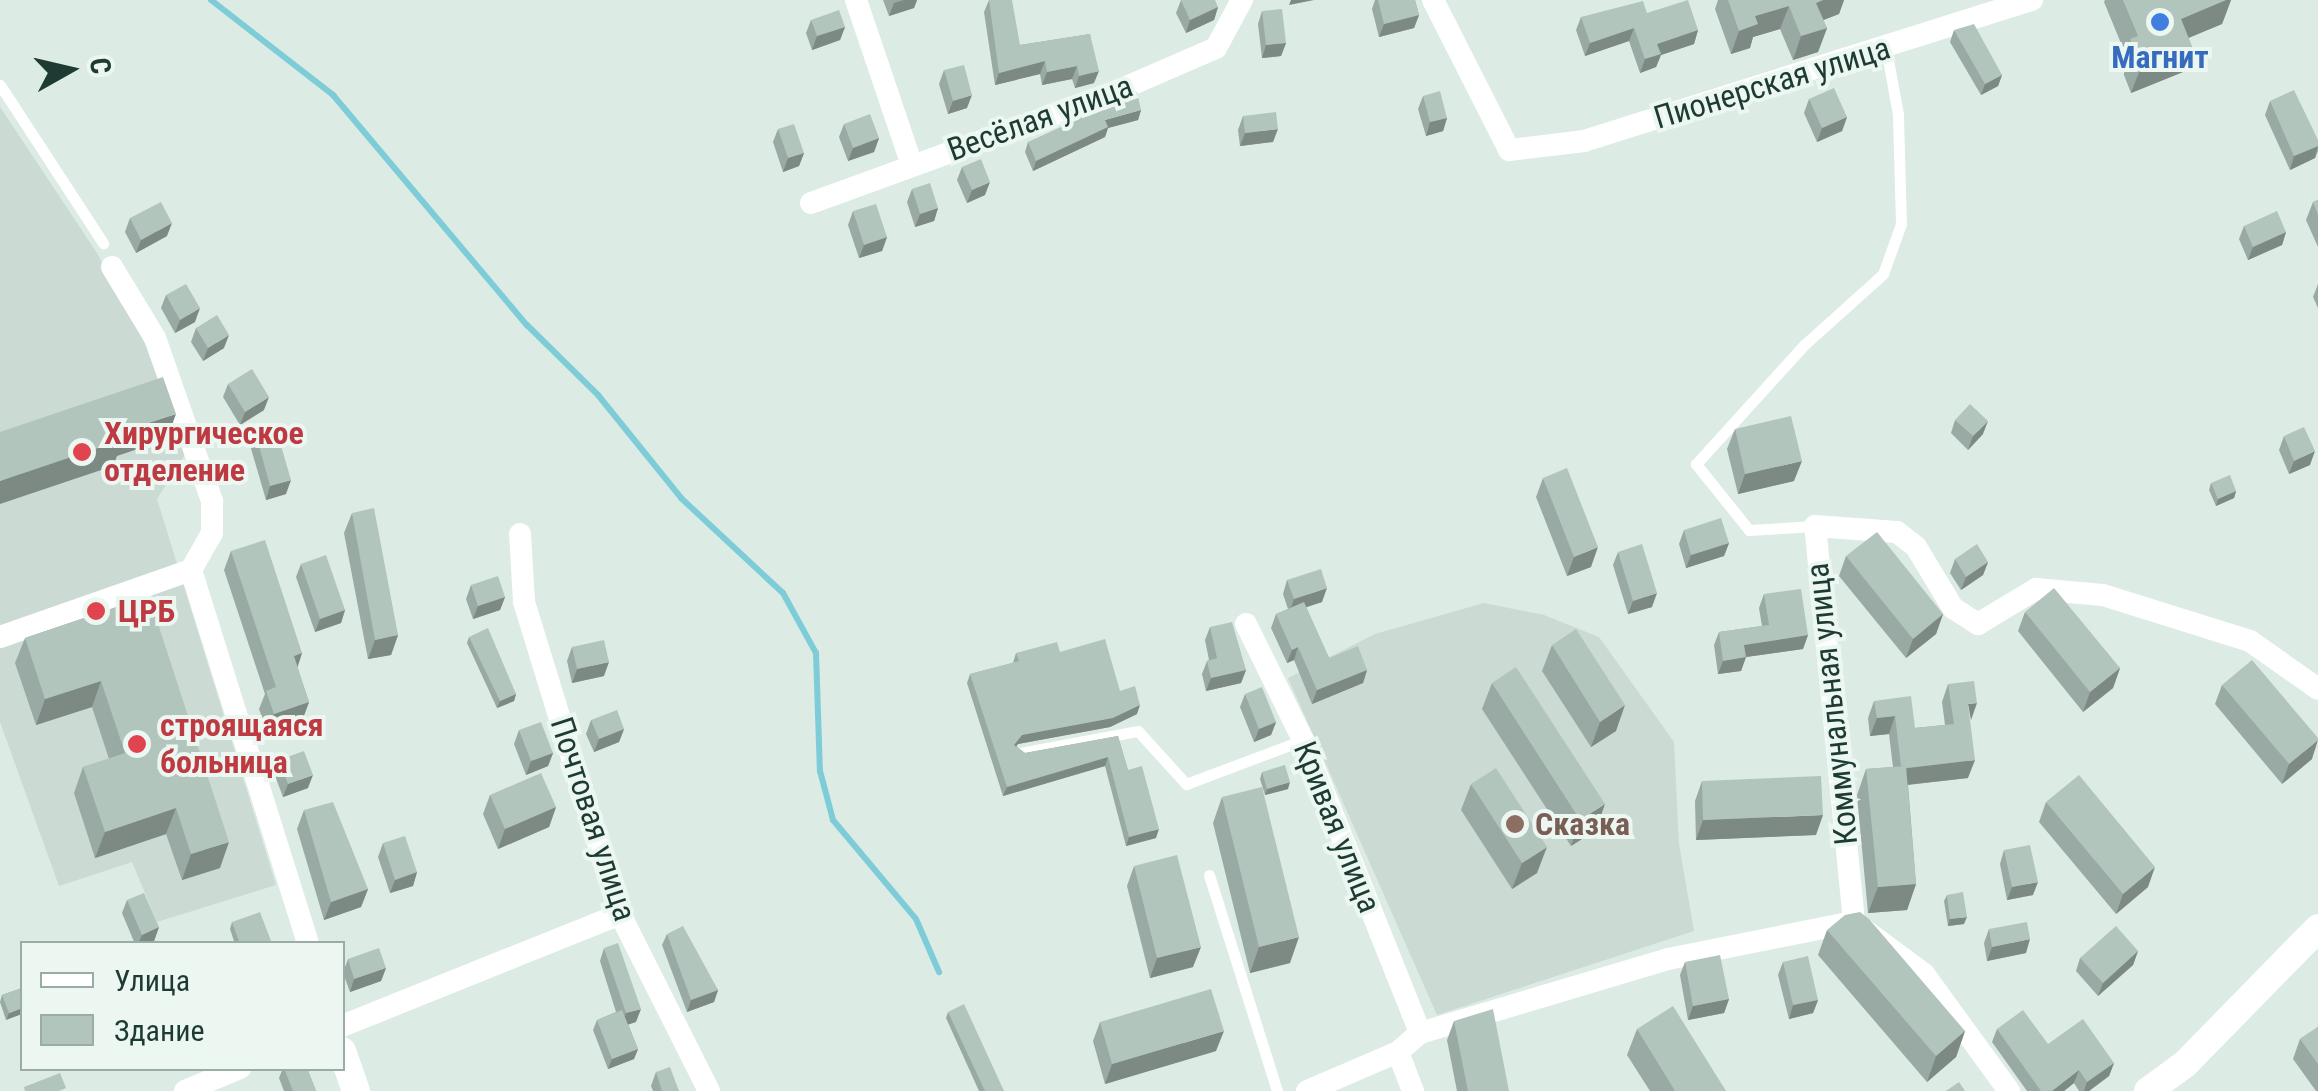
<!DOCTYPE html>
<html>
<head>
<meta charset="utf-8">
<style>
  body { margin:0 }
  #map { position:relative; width:2318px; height:1091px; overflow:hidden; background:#dcebe4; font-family:"Roboto Condensed",sans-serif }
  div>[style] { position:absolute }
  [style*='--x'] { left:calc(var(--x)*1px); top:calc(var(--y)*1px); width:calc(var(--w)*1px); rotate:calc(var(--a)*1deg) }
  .built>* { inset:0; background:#cbdad3 }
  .stream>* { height:6px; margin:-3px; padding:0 3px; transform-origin:3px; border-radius:3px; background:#7dccd7 }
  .service>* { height:11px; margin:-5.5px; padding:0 5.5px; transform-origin:5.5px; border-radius:5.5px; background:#fff }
  .minor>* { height:22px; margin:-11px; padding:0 11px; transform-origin:11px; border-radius:11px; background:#fff }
  .tertiary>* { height:28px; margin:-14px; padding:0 14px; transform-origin:14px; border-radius:14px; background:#fff }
  .wall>* { inset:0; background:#99a9a3 }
  .shaded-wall>* { inset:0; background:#7d8a84 }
  .building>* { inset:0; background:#b2c5bd }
  .dots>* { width:28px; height:28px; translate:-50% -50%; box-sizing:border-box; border:5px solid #edf7f2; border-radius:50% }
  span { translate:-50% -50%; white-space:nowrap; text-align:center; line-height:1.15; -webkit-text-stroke:8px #edf7f2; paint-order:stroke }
  .shop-label { font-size:32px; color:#366cbe; font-weight:700 }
  .street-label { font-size:32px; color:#1d3b32 }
  .health-label { font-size:32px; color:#be3a42; font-weight:700 }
  .left { translate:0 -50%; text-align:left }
  .education-label { font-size:32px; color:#785e54; font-weight:700 }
  .legend { position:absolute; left:20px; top:941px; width:325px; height:130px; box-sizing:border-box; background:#edf7f2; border:2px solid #9aaca5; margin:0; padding:12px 18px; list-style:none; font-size:30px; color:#1d3b32 }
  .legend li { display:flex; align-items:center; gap:20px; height:50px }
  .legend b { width:50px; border:2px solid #9aaca5 }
  .north { position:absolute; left:20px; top:20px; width:100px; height:100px; -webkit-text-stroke:8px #edf7f2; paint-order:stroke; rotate:82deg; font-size:28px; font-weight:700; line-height:40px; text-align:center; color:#1d3b32 }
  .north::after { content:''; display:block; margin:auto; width:35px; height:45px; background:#1d3b32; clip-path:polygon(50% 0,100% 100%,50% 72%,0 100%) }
</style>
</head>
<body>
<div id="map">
  <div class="built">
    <i style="clip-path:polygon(0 107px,97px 253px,158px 368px,186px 453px,157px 499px,276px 885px,157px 922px,132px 862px,59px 886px,0 722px)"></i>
    <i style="clip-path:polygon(1484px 603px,1544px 615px,1599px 637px,1674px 742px,1679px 844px,1694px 931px,1437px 1015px,1288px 678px,1375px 634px)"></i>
  </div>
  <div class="stream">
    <i style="--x:211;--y:0;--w:155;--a:37.9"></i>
    <i style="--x:333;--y:95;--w:301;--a:49.9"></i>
    <i style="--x:527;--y:325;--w:100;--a:44.6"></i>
    <i style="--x:598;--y:395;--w:132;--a:51.1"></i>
    <i style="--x:681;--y:498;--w:139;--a:43"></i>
    <i style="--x:783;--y:593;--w:68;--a:61.2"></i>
    <i style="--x:816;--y:653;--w:118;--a:88.1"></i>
    <i style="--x:820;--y:771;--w:51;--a:75.1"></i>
    <i style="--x:833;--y:820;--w:129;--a:50"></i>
    <i style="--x:916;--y:919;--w:58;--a:66.5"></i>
  </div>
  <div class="service">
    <i style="--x:0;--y:85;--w:189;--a:56.9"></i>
    <i style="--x:1815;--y:526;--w:66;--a:176.5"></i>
    <i style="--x:1749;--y:530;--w:85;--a:-128.8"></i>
    <i style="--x:1696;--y:464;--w:161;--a:-47.8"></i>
    <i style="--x:1804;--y:345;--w:106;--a:-41.9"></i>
    <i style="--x:1883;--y:274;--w:53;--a:-70.2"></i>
    <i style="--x:1901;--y:224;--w:110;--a:-91.6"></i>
    <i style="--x:1898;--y:114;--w:66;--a:-100.5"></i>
    <i style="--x:1020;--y:753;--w:120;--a:-10.6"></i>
    <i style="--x:1138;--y:731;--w:72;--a:47.8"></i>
    <i style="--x:1186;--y:784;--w:125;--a:-20.6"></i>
    <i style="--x:1209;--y:875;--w:226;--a:72.5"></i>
  </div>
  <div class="minor">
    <i style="--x:856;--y:0;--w:174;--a:71.3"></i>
    <i style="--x:1433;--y:0;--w:168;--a:63.1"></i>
    <i style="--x:1509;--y:150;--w:76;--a:-6.8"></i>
    <i style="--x:1584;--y:141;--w:470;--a:-17.5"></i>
    <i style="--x:811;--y:203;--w:318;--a:-20"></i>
    <i style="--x:1110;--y:94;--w:116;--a:-23.5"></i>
    <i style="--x:1216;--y:48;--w:55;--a:-61.6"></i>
    <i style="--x:112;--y:267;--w:83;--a:58.8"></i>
    <i style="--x:155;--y:338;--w:173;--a:70.7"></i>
    <i style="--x:212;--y:501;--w:32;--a:90"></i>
    <i style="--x:212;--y:533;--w:43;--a:119.6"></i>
    <i style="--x:191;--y:570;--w:392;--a:72.6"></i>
    <i style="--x:520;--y:534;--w:68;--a:86.6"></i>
    <i style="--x:524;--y:602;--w:326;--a:72.9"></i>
    <i style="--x:620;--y:914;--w:198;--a:63.3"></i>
    <i style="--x:1246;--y:624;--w:129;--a:63.8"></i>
    <i style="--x:1303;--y:740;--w:315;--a:68.2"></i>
    <i style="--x:0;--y:637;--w:202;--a:-19.3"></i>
    <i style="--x:1854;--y:922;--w:398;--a:-95.6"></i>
    <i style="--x:1815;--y:526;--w:82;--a:4.2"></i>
    <i style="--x:1897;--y:532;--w:24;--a:38"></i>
    <i style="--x:1916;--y:547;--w:71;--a:58.8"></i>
    <i style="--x:1953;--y:608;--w:30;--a:33"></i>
    <i style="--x:1978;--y:624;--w:68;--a:-31.1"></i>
    <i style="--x:2036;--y:589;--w:67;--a:5.1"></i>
    <i style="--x:2103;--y:595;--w:154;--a:17.4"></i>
    <i style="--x:2250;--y:641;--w:83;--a:35.2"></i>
    <i style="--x:342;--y:1026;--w:300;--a:-21.9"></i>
    <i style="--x:1398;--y:1052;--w:42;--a:69"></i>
    <i style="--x:185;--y:1091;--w:60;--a:-22.7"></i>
    <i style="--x:1307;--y:1091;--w:99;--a:-23.2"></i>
    <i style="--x:1398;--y:1052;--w:29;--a:-41"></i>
    <i style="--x:1420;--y:1033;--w:259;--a:-16.6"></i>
    <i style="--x:1668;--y:959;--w:190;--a:-11.3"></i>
    <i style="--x:1854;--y:922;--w:87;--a:36.6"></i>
    <i style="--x:1924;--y:974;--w:145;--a:54"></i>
  </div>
  <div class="tertiary">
    <i style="--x:342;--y:1051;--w:42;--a:70.7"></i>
    <i style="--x:2148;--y:1091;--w:46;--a:-36.1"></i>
    <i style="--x:2185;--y:1064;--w:190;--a:-45.6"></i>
  </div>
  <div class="wall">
    <i style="clip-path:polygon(883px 0,917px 0,914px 8px,889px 16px)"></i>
    <i style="clip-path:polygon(989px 0,1020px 45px,1090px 34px,1094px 83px,1075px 88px,1072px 79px,1042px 85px,1040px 74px,995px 85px,984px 12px)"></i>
    <i style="clip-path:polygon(1181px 0,1218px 7px,1214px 20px,1186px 33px,1176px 13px)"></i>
    <i style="clip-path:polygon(1375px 0,1415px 0,1419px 15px,1414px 28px,1379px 37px,1372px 9px)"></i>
    <i style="clip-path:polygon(1718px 0,1844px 0,1839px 14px,1823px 20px,1827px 28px,1818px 52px,1793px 60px,1780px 29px,1753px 37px,1750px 48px,1731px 54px,1715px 9px)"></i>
    <i style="clip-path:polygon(2105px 0,2231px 0,2222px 24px,2189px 37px,2183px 72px,2131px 93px,2120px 65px,2125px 53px,2104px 2px)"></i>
    <i style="clip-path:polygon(1262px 11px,1286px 43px,1281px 56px,1262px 58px,1258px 24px)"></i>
    <i style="clip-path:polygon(1647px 13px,1698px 30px,1694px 44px,1661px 55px,1656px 67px,1640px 73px,1629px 41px,1585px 56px,1576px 30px,1581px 17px)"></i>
    <i style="clip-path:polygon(811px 20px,845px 27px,840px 40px,812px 50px,806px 33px)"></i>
    <i style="clip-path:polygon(1954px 30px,2002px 75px,1998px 86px,1981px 95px,1950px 42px)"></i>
    <i style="clip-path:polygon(944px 70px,967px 108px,948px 114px,939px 84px)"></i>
    <i style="clip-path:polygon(1423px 96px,1447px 118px,1443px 131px,1426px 136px,1418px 109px)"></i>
    <i style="clip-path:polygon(1809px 99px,1847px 117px,1842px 131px,1817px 142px,1804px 113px)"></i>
    <i style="clip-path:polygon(2270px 101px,2318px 140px,2318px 151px,2315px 158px,2290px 170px,2265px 115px)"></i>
    <i style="clip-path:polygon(1141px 110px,1138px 120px,1108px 128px,1105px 137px,1033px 171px,1025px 152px,1028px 142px)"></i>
    <i style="clip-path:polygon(1243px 116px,1273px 142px,1240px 146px,1238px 130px)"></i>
    <i style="clip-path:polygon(844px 124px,879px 138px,874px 152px,848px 161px,839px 137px)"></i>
    <i style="clip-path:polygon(778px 129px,804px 153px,799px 166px,783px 172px,773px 142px)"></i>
    <i style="clip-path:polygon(962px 167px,985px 195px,967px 203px,957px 180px)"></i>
    <i style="clip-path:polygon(912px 189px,938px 208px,934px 221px,915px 227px,907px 202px)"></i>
    <i style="clip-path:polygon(2318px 200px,2318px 247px,2306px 220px,2313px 202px)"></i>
    <i style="clip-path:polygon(853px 211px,887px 237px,882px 251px,859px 258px,848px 225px)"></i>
    <i style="clip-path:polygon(130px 218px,167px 236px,136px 253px,125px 232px)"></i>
    <i style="clip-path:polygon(2244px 226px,2286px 232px,2282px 245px,2248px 260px,2239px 239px)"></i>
    <i style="clip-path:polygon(2318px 284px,2318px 308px,2313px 297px)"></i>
    <i style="clip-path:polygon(166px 295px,195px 322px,175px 333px,161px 308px)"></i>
    <i style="clip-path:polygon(196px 328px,224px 348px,203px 361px,191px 342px)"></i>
    <i style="clip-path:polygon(228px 384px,264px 410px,240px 425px,223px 397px)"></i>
    <i style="clip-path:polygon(1955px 420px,1983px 434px,1968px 450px,1951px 433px)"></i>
    <i style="clip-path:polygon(1735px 429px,1794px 481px,1738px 494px,1727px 449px)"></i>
    <i style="clip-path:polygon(255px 431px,286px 494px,266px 500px,250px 445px)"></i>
    <i style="clip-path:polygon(2284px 436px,2310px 465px,2289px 474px,2279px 450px)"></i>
    <i style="clip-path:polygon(1543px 478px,1591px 567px,1567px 576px,1536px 497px)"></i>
    <i style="clip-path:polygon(2211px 483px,2236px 491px,2234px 498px,2216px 506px,2209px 490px)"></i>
    <i style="clip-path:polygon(352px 513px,398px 635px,391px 655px,368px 659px,344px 533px)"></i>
    <i style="clip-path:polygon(1684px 530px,1729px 543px,1724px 556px,1686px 568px,1679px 544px)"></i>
    <i style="clip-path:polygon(231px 551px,302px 653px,297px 667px,309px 702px,302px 721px,267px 732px,259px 709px,265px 694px,224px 570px)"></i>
    <i style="clip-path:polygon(1618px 552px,1652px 607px,1628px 614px,1613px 565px)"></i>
    <i style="clip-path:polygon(1846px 556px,1943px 614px,1936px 634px,1906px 658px,1839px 576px)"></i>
    <i style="clip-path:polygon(1955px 559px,1988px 562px,1983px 575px,1961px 590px,1950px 573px)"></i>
    <i style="clip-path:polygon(301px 564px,345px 610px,341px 623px,315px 632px,296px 577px)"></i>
    <i style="clip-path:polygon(1287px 580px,1322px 602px,1306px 607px,1329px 658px,1367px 670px,1363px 683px,1312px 704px,1294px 660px,1287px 663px,1271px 628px,1276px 614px,1288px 609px,1283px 594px)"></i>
    <i style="clip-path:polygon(471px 585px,505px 597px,500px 610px,473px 619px,466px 599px)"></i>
    <i style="clip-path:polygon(1764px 594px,1808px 635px,1803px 649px,1746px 657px,1741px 671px,1718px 674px,1714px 645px,1719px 632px,1762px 626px,1759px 608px)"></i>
    <i style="clip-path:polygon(149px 596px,220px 868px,182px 880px,166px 834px,95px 858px,74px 793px,83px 767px,109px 759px,92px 707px,36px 725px,15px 663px,25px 638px)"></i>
    <i style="clip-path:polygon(2025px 612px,2120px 668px,2113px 688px,2083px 712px,2018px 631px)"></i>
    <i style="clip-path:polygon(1210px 627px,1246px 670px,1241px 683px,1206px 691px,1202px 674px,1207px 661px,1209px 660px,1205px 640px)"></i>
    <i style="clip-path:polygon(469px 637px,516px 694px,514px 701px,497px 708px,467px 643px)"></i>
    <i style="clip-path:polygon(1552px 645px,1616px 731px,1591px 747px,1542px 671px)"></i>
    <i style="clip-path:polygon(572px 647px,604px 676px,572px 683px,567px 661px)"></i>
    <i style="clip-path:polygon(1060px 652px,1120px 691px,1137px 714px,1110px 727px,1018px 744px,1016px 746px,1025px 753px,1118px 736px,1128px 770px,1156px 838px,1126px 846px,1105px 766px,1003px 796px,967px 683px,970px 674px,1013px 663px,1016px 653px)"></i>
    <i style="clip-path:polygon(1492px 683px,1596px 830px,1571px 846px,1482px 709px)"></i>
    <i style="clip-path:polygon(1948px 684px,1970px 720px,1968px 778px,1908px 785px,1916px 884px,1907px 910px,1868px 913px,1857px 795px,1866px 769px,1893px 767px,1889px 734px,1870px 736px,1868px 718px,1874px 701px,1915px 728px,1945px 725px,1942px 702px)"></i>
    <i style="clip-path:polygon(2222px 685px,2312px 759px,2282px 784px,2215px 704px)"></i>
    <i style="clip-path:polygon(1245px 694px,1276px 722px,1271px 735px,1254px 742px,1240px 707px)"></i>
    <i style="clip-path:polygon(591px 720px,624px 729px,619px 742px,594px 752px,586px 734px)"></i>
    <i style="clip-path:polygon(519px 730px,553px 753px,548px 766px,526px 775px,514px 744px)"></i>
    <i style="clip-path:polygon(279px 760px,308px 788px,283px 797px,274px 773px)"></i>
    <i style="clip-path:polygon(1262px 772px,1288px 789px,1265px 795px,1260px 779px)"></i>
    <i style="clip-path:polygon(1702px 781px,1816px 835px,1696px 840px,1695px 801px)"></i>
    <i style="clip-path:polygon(1471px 784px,1537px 873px,1512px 889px,1461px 810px)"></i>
    <i style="clip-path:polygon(490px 795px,556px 807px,549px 827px,498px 849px,483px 814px)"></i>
    <i style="clip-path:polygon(1222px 797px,1290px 963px,1250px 973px,1213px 823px)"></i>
    <i style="clip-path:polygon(2046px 802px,2148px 887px,2116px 914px,2039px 822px)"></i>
    <i style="clip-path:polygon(304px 810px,368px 889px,361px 907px,324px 920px,297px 829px)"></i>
    <i style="clip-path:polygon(383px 843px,417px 872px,413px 886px,390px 893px,378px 857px)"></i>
    <i style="clip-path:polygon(2004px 850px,2033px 895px,2007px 900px,2000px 864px)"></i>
    <i style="clip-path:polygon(1134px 866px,1193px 967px,1150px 978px,1127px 886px)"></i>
    <i style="clip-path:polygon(1947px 895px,1964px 924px,1948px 926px,1944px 901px)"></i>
    <i style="clip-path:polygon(127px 900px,159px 927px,154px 941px,148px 944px,135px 944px,122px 913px)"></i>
    <i style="clip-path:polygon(232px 922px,270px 944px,235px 944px,230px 929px)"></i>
    <i style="clip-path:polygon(1989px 929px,2026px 953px,1987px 961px,1984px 943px)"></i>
    <i style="clip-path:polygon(1827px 930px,1965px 1031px,1956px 1057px,1927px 1082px,1818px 955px)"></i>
    <i style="clip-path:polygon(667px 934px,718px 990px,714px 1002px,687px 1012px,662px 945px)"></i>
    <i style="clip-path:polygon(604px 948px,636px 1022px,628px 1024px,638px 1049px,634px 1059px,608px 1069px,593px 1030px,597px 1020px,616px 1012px,600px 961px)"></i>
    <i style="clip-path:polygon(2138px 951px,2133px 965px,2098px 996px,2076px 971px,2080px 958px)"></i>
    <i style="clip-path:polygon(348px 959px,386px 968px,381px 981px,350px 992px,343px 973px)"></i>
    <i style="clip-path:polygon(1685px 962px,1729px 999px,1724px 1013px,1688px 1020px,1680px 975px)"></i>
    <i style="clip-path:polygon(1783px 962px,1818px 1000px,1813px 1013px,1789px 1019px,1778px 975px)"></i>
    <i style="clip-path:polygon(22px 988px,6px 1020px,0 1002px,2px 995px)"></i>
    <i style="clip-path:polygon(948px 1012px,1004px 1091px,979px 1091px,946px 1018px)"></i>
    <i style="clip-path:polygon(1454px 1021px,1509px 1091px,1457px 1091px,1447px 1040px)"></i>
    <i style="clip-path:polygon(1100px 1022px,1216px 1051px,1105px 1084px,1093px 1041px)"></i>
    <i style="clip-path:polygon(2318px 1027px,2318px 1091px,2316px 1091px,2293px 1059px,2300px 1039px)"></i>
    <i style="clip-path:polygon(1637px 1029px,1726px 1091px,1650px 1091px,1627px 1055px)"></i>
    <i style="clip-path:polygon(1997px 1029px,2048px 1044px,2114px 1063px,2109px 1076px,2089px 1091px,2079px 1091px,2074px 1083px,2064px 1091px,2027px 1091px,1992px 1042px)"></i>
    <i style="clip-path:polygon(283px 1068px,307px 1068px,316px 1091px,284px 1091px,279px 1078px)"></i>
    <i style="clip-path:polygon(656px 1072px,679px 1091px,653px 1091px,651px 1086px)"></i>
  </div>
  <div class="shaded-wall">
    <i style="clip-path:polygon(904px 0,917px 0,914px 8px,889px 16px,894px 3px)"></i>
    <i style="clip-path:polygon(1291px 0,1314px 0,1289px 5px)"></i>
    <i style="clip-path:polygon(1823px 0,1844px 0,1839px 14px,1808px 26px,1816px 3px)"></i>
    <i style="clip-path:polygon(2226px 0,2231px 0,2222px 24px,2172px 45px,2181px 19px)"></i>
    <i style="clip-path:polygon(1789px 6px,1780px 29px,1753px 37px,1750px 48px,1731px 54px,1739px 31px,1755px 16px)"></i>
    <i style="clip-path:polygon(1218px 7px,1214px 20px,1186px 33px,1190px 20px)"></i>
    <i style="clip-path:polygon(1419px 15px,1414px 28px,1379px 37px,1384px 24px)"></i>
    <i style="clip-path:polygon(845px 27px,840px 40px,812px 50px,817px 36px)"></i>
    <i style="clip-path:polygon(1634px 28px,1629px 41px,1585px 56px,1590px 43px)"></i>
    <i style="clip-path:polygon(1827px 28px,1818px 52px,1793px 60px,1801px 36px)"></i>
    <i style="clip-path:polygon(1698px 30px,1694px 44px,1661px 55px,1656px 67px,1640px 73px,1645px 59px,1657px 44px)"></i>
    <i style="clip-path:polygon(1286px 43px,1281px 56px,1262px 58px,1266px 45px)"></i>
    <i style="clip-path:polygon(2192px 46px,2183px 72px,2131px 93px,2141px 67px)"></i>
    <i style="clip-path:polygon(1045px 61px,1040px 74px,995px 85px,999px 73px)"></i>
    <i style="clip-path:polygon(1077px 66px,1072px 79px,1042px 85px,1047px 72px)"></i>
    <i style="clip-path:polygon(1099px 71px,1094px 83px,1075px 88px,1079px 76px)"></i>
    <i style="clip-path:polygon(2002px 75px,1998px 86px,1981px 95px,1985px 84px)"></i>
    <i style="clip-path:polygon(972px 95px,967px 108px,948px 114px,953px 101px)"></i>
    <i style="clip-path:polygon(1141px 110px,1138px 120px,1108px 128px,1105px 137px,1033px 171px,1036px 161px,1105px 120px)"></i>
    <i style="clip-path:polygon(1847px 117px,1842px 131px,1817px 142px,1822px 128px)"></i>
    <i style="clip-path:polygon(1447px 118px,1443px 131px,1426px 136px,1430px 122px)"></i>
    <i style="clip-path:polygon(1278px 129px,1273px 142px,1240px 146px,1245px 133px)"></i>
    <i style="clip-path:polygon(879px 138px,874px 152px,848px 161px,853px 148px)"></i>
    <i style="clip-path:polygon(2318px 146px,2315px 158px,2290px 170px,2294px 156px)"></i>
    <i style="clip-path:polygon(804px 153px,799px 166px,783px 172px,788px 158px)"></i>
    <i style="clip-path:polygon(990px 182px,985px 195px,967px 203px,972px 190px)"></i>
    <i style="clip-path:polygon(938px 208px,934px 221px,915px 227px,920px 214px)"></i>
    <i style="clip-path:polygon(172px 223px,167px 236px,136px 253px,141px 240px)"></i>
    <i style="clip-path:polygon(2286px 232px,2282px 245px,2248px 260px,2253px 247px)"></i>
    <i style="clip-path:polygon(887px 237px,882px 251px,859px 258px,864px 245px)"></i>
    <i style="clip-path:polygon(200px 308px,195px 322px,175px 333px,180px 320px)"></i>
    <i style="clip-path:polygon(229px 335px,224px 348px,203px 361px,208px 348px)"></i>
    <i style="clip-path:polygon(269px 397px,264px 410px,240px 425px,245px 412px)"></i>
    <i style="clip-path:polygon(176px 414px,167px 439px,117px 456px,113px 466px,0 504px,0 481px,120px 432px)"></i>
    <i style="clip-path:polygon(1988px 421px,1983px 434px,1968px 450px,1973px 436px)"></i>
    <i style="clip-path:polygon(2315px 451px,2310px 465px,2289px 474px,2294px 461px)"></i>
    <i style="clip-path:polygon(1802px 461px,1794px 481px,1738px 494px,1745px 474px)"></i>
    <i style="clip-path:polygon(291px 480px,286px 494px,266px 500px,270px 486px)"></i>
    <i style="clip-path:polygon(2236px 491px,2234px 498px,2216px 506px,2218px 499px)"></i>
    <i style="clip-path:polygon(1729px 543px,1724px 556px,1686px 568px,1691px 555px)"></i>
    <i style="clip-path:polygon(1598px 547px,1591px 567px,1567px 576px,1574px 557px)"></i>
    <i style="clip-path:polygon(1988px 562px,1983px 575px,1961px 590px,1966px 577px)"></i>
    <i style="clip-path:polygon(1327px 588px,1322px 602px,1289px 613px,1294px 599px)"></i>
    <i style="clip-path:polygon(1657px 593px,1652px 607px,1628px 614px,1633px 601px)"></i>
    <i style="clip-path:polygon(505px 597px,500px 610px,473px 619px,478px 606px)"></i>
    <i style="clip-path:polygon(345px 610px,341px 623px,315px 632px,320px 619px)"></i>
    <i style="clip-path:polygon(1943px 614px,1936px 634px,1906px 658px,1913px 639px)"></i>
    <i style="clip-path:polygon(398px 635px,391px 655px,368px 659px,375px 640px)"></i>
    <i style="clip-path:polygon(1808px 635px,1803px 649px,1746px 657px,1741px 671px,1718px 674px,1723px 661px,1744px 645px)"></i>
    <i style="clip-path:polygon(1298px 647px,1294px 660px,1287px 663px,1292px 650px)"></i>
    <i style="clip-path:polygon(302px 653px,296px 672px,294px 656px)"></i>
    <i style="clip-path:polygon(609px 662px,604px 676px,572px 683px,577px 669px)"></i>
    <i style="clip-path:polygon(2120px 668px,2113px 688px,2083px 712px,2090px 692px)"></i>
    <i style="clip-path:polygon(1246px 670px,1241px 683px,1206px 691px,1211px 678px)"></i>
    <i style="clip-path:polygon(1367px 670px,1363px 683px,1312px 704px,1317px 690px)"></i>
    <i style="clip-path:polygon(101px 681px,92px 707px,36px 725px,45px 699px)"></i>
    <i style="clip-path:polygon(516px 694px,514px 701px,497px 708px,500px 701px)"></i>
    <i style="clip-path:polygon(309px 702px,302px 721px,267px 732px,274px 714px)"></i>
    <i style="clip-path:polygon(1977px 703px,1971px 720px,1968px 704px)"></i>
    <i style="clip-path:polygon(1140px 705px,1137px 714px,1110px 727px,1018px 744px,1011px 754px,1014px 745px,1022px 735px)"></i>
    <i style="clip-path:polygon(1625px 705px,1616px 731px,1591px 747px,1600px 722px)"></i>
    <i style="clip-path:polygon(1895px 716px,1889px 734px,1870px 736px,1877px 718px)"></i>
    <i style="clip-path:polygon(1276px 722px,1271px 735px,1254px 742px,1259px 729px)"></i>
    <i style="clip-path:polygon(624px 729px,619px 742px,594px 752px,599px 739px)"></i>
    <i style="clip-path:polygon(2318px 740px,2312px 759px,2282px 784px,2289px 764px)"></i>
    <i style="clip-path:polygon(553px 753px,548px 766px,526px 775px,531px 761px)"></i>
    <i style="clip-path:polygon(1108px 757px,1105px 766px,1003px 796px,1007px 787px)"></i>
    <i style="clip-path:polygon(1975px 760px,1968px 778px,1895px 786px,1901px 769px)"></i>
    <i style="clip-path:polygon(313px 775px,308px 788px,283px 797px,288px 784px)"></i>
    <i style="clip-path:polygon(1290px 782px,1288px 789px,1265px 795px,1267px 789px)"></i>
    <i style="clip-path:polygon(1605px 804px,1596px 830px,1571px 846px,1580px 820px)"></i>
    <i style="clip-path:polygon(556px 807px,549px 827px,498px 849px,505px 829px)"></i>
    <i style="clip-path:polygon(176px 808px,166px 834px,95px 858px,105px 832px)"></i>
    <i style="clip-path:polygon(1823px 815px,1816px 835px,1696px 840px,1703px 820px)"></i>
    <i style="clip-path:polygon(1159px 829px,1156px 838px,1126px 846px,1129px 837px)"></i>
    <i style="clip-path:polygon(229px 842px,220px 868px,182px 880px,191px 854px)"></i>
    <i style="clip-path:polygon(1547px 847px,1537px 873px,1512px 889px,1522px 863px)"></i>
    <i style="clip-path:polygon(2155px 867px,2148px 887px,2116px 914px,2123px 894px)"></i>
    <i style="clip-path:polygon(417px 872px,413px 886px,390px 893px,395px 880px)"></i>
    <i style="clip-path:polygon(2038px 882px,2033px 895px,2007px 900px,2012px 887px)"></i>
    <i style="clip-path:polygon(1916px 884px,1907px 910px,1868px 913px,1878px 887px)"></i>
    <i style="clip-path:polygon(368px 889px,361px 907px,324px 920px,331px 902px)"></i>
    <i style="clip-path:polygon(1967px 917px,1964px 924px,1948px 926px,1950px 919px)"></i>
    <i style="clip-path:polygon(159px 927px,154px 941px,148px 944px,138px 944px,142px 935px)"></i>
    <i style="clip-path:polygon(1299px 937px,1290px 963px,1250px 973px,1259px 947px)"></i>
    <i style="clip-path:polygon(2030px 939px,2026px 953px,1987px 961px,1992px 947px)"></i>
    <i style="clip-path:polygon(1201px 947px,1193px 967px,1150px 978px,1157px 958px)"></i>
    <i style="clip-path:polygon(2138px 951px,2133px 965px,2098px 996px,2103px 983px)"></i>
    <i style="clip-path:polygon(386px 968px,381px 981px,350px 992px,354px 979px)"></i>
    <i style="clip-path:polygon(718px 990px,714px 1002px,687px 1012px,691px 1000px)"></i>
    <i style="clip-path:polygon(1729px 999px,1724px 1013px,1688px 1020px,1693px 1006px)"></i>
    <i style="clip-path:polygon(1818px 1000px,1813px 1013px,1789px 1019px,1793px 1005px)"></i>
    <i style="clip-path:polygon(22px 1008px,22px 1014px,6px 1020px,9px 1013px)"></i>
    <i style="clip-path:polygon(641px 1009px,636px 1022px,621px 1027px,626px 1013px)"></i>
    <i style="clip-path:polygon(1224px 1031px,1216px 1051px,1105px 1084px,1112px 1064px)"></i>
    <i style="clip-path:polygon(1965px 1031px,1956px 1057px,1927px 1082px,1936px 1056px)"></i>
    <i style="clip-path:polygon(638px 1049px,634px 1059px,608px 1069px,612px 1059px)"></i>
    <i style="clip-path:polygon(2114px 1063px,2109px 1076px,2089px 1091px,2084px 1091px,2087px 1082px)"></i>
    <i style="clip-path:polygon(2079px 1070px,2074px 1083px,2064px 1091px,2052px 1091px)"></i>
  </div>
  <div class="building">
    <i style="clip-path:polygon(989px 0,1012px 0,1020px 45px,1090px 34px,1099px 71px,1079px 76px,1077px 66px,1047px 72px,1045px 61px,999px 73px)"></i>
    <i style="clip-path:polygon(1181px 0,1215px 0,1218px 7px,1190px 20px)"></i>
    <i style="clip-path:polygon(1378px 0,1415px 0,1419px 15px,1384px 24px)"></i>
    <i style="clip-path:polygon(1688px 0,1698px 30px,1657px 44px,1661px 54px,1645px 59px,1634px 28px,1590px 43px,1581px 17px,1643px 1px,1647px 13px)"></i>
    <i style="clip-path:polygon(1728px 0,1823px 0,1816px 3px,1827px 28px,1801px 36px,1789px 6px,1755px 16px,1758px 24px,1739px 31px)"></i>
    <i style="clip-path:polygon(2123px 0,2226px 0,2181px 19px,2192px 46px,2141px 67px,2130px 39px,2138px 36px)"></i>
    <i style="clip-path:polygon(1282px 9px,1286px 43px,1266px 45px,1262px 11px)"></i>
    <i style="clip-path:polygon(839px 10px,845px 27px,817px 36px,811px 20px)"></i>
    <i style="clip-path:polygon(1974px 24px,2002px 75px,1985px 84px,1954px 30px)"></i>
    <i style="clip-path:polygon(964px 65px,972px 95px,953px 101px,944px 70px)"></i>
    <i style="clip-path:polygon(1834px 88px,1847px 117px,1822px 128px,1809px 99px)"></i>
    <i style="clip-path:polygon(2294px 90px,2318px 140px,2318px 146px,2294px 156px,2270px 101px)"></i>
    <i style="clip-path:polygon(1440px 91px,1447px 118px,1430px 122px,1423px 96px)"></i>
    <i style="clip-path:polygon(1137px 92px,1141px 110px,1105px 120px,1108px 127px,1036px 161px,1028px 142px)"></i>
    <i style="clip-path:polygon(1276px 112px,1278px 129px,1245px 133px,1243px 116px)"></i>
    <i style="clip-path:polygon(870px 114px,879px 138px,853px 148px,844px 124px)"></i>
    <i style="clip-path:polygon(794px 124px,804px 153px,788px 158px,778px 129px)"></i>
    <i style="clip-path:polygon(981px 159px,990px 182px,972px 190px,962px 167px)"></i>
    <i style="clip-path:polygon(930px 183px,938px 208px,920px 214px,912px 189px)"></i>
    <i style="clip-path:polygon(2318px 200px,2318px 215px,2313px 202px)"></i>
    <i style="clip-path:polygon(161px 202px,172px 223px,141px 240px,130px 218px)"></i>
    <i style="clip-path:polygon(876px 204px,887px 237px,864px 245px,853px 211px)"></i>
    <i style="clip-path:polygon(2277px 211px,2286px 232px,2253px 247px,2244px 226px)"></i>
    <i style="clip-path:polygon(186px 284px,200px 308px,180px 320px,166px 295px)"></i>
    <i style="clip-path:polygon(217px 315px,229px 335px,208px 348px,196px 328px)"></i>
    <i style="clip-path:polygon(252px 369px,269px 397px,245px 412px,228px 384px)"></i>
    <i style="clip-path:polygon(163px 377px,176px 414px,120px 432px,122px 440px,0 481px,0 432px)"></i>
    <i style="clip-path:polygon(1970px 404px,1988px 421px,1973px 436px,1955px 420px)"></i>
    <i style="clip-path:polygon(1791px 416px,1802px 461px,1745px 474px,1735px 429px)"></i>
    <i style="clip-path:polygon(275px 425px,291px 480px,270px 486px,255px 431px)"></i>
    <i style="clip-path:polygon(2304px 427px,2315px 451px,2294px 461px,2284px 436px)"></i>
    <i style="clip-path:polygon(1567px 468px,1598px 547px,1574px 557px,1543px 478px)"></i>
    <i style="clip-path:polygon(2230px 475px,2236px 491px,2218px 499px,2211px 483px)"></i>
    <i style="clip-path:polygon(374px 508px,398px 635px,375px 640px,352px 513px)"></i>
    <i style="clip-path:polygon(1721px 518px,1729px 543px,1691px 555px,1684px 530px)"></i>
    <i style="clip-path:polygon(1877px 532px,1943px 614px,1913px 639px,1846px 556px)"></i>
    <i style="clip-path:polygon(265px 540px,302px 653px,294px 656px,309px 702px,274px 714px,266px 691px,276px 687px,231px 551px)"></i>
    <i style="clip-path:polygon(1642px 544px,1657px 593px,1633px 601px,1618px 552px)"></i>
    <i style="clip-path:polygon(1977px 544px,1988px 562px,1966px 577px,1955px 559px)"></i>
    <i style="clip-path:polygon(326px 555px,345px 610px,320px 619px,301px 564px)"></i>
    <i style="clip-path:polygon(1321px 569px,1327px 588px,1294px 599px,1287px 580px)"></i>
    <i style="clip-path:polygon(498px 576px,505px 597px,478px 606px,471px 585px)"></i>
    <i style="clip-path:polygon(2054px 588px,2120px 668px,2090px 692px,2025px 612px)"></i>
    <i style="clip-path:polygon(1801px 589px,1808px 635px,1744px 645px,1746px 657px,1723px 661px,1719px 632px,1769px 625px,1764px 594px)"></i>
    <i style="clip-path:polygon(149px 596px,229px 842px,191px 854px,176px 808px,105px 832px,83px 767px,125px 753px,101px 681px,45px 699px,25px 638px)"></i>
    <i style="clip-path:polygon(1304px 602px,1329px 658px,1358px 646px,1367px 670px,1317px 690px,1298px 647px,1292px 650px,1276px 614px)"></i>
    <i style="clip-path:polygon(1232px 622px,1246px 670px,1211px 678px,1207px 661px,1217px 658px,1210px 627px)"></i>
    <i style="clip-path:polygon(488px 628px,516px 694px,500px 701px,469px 637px)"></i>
    <i style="clip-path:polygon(1576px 629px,1625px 705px,1600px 722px,1552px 645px)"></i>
    <i style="clip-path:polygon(1105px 639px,1120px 691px,1135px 686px,1140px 705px,1113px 718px,1022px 735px,1014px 745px,1025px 753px,1118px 736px,1128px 770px,1142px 766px,1159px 829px,1129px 837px,1108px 757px,1007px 787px,970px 674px,1019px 661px,1016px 653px,1057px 642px,1060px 652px)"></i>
    <i style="clip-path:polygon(604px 640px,609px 662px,577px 669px,572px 647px)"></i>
    <i style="clip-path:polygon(2252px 660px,2318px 738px,2318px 740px,2289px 764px,2222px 685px)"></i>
    <i style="clip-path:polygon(1516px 667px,1605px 804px,1580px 820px,1492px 683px)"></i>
    <i style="clip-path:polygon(1974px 681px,1977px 703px,1968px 704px,1975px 760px,1906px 768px,1906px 766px,1901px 766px,1895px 716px,1877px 718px,1874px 701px,1911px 696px,1915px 728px,1954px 724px,1948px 684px)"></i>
    <i style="clip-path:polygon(1262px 687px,1276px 722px,1259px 729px,1245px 694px)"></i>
    <i style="clip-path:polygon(617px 710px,624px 729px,599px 739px,591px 720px)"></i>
    <i style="clip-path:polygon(541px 722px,553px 753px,531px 761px,519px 730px)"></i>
    <i style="clip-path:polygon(304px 751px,313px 775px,288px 784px,279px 760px)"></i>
    <i style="clip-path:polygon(1285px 765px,1290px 782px,1267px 789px,1262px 772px)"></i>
    <i style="clip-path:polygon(1906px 766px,1916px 884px,1878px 887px,1866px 769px)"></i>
    <i style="clip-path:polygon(1496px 768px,1547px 847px,1522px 863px,1471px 784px)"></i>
    <i style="clip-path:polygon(541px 773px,556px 807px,505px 829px,490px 795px)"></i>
    <i style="clip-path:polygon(2079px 775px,2155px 867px,2123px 894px,2046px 802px)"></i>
    <i style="clip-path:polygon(1821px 776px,1823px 815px,1703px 820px,1702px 781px)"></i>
    <i style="clip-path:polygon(1262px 787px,1299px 937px,1259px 947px,1222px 797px)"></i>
    <i style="clip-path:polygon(333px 802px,368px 889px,331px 902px,304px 810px)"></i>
    <i style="clip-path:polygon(405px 836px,417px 872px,395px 880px,383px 843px)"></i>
    <i style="clip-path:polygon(2030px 845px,2038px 882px,2012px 887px,2004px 850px)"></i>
    <i style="clip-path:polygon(1177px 855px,1201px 947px,1157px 958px,1134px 866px)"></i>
    <i style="clip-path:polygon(1963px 892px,1967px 917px,1950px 919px,1947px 895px)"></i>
    <i style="clip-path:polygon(144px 893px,159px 927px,142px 935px,127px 900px)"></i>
    <i style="clip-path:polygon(260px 912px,271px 941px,265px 944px,240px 944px,232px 922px)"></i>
    <i style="clip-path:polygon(1860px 912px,1869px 919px,1965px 1031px,1936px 1056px,1827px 930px,1845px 915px)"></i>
    <i style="clip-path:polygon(2027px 922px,2030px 939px,1992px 947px,1989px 929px)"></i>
    <i style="clip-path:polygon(683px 926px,718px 990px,691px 1000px,667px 934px)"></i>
    <i style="clip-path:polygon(2116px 926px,2138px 951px,2103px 983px,2080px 958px)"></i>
    <i style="clip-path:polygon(618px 943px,641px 1009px,626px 1013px,604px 948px)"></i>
    <i style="clip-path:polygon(379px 948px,386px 968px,354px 979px,348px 959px)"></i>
    <i style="clip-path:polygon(1720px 955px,1729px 999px,1693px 1006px,1685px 962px)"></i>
    <i style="clip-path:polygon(1808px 956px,1818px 1000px,1793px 1005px,1783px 962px)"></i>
    <i style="clip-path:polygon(22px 988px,22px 1008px,9px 1013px,2px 995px)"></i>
    <i style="clip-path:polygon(1211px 989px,1224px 1031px,1112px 1064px,1100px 1022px)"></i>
    <i style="clip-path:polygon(964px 1004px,1004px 1091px,985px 1091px,948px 1012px)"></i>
    <i style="clip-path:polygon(1673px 1006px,1726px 1091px,1675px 1091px,1637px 1029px)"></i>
    <i style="clip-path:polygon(1493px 1009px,1509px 1091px,1468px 1091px,1454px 1021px)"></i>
    <i style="clip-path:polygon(622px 1010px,638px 1049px,612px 1059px,597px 1020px)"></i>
    <i style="clip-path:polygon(2023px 1010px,2048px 1044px,2083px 1019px,2114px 1063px,2087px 1082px,2079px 1070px,2052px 1091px,2041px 1091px,1997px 1029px)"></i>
    <i style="clip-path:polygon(2318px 1027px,2318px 1064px,2300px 1039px)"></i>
    <i style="clip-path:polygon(670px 1067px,679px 1091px,662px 1091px,656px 1072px)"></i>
    <i style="clip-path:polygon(284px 1068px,307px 1068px,316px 1091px,293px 1091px)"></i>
    <i style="clip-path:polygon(60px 1073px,66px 1088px,59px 1091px,25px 1091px,24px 1087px)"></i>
    <i style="clip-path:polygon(1959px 1082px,1965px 1091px,1946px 1091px)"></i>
  </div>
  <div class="dots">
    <i style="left:2160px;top:22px;background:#3f7fe0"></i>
    <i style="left:82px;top:452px;background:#e0444e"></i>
    <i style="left:96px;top:611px;background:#e0444e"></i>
    <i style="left:137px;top:744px;background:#e0444e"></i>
    <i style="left:1515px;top:824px;background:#8d6e63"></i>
  </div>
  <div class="shop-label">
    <span style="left:2160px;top:57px">Магнит</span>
  </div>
  <div class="street-label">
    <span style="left:1772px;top:83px;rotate:-17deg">Пионерская улица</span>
    <span style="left:1040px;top:118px;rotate:-20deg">Весёлая улица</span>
    <span style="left:1832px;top:704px;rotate:-96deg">Коммунальная улица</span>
    <span style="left:593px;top:819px;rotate:72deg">Почтовая улица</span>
    <span style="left:1337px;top:827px;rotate:68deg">Кривая улица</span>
  </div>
  <div class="health-label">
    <span class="left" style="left:104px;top:452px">Хирургическое<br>отделение</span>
    <span class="left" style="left:118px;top:611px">ЦРБ</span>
    <span class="left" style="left:160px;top:744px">строящаяся<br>больница</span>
  </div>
  <div class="education-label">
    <span class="left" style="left:1535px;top:824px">Сказка</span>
  </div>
  <ul class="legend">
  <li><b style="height:12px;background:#fff"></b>Улица</li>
  <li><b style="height:28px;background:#b2c5bd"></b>Здание</li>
  </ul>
  <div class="north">С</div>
</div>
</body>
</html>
